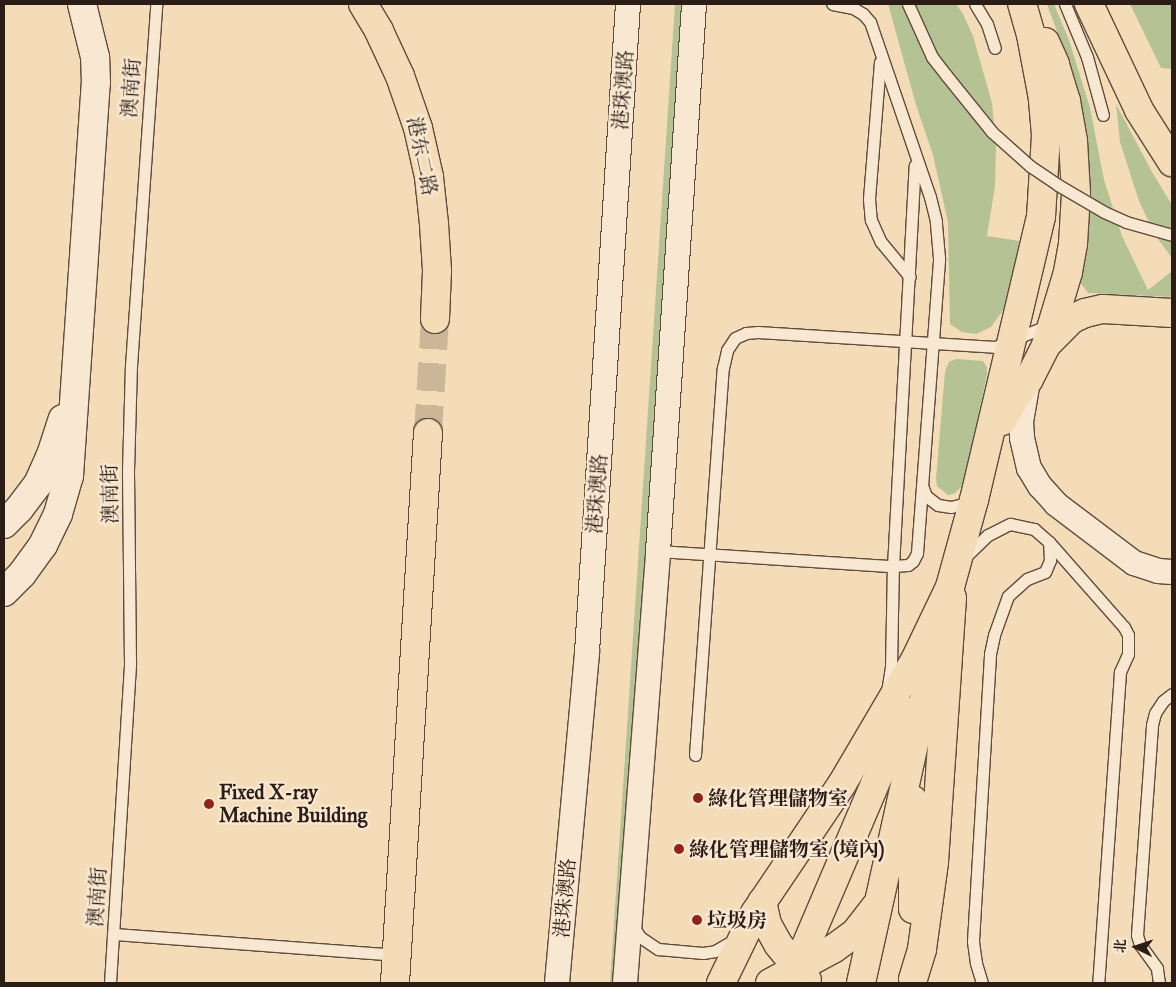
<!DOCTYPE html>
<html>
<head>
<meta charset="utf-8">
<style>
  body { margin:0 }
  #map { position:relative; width:1176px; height:987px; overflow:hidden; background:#f4dcb8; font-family:"IM FELL Great Primer","Noto Serif SC",serif }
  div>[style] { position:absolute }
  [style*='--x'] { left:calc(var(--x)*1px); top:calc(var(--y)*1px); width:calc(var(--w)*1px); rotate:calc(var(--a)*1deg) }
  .green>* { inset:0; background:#b5c294 }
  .trunk-tunnel>* { height:28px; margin-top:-14px; transform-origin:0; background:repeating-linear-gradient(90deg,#ccb698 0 28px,transparent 0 42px) }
  .roads { filter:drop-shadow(1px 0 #5e4c3e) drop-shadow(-1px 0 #5e4c3e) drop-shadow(0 1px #5e4c3e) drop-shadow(0 -1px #5e4c3e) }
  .service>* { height:11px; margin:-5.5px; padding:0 5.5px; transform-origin:5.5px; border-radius:5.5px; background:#f8e8d1 }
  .minor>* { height:24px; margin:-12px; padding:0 12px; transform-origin:12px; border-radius:12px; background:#f8e8d1 }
  .secondary>* { height:28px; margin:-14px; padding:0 14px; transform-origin:14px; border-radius:14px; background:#f8e8d1 }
  .primary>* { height:28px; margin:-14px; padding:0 14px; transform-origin:14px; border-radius:14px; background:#f4dcb8 }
  .trunk>* { height:28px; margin:-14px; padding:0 14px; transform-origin:14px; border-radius:14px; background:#f4dcb8 }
  .bridges { filter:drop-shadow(1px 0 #5e4c3e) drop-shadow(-1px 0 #5e4c3e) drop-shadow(0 1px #5e4c3e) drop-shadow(0 -1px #5e4c3e) }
  .service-bridge>* { height:11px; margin:-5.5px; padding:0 5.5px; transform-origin:5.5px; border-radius:5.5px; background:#f8e8d1 }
  .dots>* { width:14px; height:14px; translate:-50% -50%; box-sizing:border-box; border:2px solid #f8e8d1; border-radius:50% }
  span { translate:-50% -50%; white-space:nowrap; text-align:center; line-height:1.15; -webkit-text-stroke:4.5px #f8e8d1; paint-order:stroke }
  .street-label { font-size:20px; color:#2c1c16 }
  .poi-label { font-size:20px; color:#2c1c16; font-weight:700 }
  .left { translate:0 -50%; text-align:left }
  .frame { position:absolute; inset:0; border:5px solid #2c1c16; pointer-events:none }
  .north { position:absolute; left:1111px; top:922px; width:50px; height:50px; -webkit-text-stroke:4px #f8e8d1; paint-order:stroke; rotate:274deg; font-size:14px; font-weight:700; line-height:20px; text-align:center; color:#2c1c16 }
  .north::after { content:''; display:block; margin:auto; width:18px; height:22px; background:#2c1c16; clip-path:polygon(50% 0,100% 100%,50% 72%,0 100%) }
</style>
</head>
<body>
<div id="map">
  <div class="green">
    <i style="clip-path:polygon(675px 4px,690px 4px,624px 983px,610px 983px)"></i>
    <i style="clip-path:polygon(888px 4px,956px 4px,963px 14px,973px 36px,992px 103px,996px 148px,995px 186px,987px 236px,1019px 241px,1016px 266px,1004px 309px,991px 327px,976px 334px,962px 332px,950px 324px,948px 222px,933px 155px,916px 105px)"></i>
    <i style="clip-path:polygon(1047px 4px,1054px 4px,1069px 40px,1090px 108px,1104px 180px,1122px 236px,1148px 290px,1172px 271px,1172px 297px,1088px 293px,1080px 282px,1084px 251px,1081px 117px,1072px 73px)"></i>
    <i style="clip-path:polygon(1130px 4px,1172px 4px,1172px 69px,1161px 68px)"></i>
    <i style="clip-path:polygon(1116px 104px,1152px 172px,1172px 205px,1172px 258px,1155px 235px,1139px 201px,1120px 142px)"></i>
    <i style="clip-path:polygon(956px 359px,983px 361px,987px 367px,987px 375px,963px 485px,954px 494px,948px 495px,937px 486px,936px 479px,945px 372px,949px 362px)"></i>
  </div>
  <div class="trunk-tunnel">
    <i style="--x:428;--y:433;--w:114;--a:-86.5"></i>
  </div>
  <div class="roads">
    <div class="service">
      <i style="--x:975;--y:4;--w:23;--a:59"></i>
      <i style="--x:987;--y:24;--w:25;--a:72"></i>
      <i style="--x:1065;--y:4;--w:57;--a:67.5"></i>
      <i style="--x:1087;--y:57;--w:60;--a:74.6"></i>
      <i style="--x:880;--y:62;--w:137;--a:94.6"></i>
      <i style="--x:869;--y:199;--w:21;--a:85"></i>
      <i style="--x:871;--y:220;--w:24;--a:66"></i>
      <i style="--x:881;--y:242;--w:45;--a:50.4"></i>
      <i style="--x:923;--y:488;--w:9;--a:69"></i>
      <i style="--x:926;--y:496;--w:15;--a:37"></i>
      <i style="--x:938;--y:505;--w:13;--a:9"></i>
      <i style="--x:951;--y:507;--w:21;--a:-14"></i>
      <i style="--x:658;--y:551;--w:235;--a:3.7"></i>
      <i style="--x:893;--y:566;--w:15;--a:-4"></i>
      <i style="--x:908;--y:565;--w:6;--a:-39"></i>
      <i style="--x:913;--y:561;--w:9;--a:-63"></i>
      <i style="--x:917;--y:553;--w:296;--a:-85.7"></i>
      <i style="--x:939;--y:258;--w:37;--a:-95"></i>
      <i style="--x:936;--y:221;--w:25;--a:-104"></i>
      <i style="--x:930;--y:197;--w:185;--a:-108.9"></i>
      <i style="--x:870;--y:22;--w:11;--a:-131"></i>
      <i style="--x:863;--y:14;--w:12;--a:-149"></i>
      <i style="--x:853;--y:8;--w:21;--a:-169"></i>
      <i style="--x:965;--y:557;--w:32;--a:-44"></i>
      <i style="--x:988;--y:535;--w:25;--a:-27"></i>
      <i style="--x:1010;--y:524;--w:25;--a:12"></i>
      <i style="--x:1034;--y:529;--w:20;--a:41"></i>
      <i style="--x:1049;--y:542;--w:113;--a:48.6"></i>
      <i style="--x:1124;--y:627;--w:9;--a:63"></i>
      <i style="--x:1128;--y:635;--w:19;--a:90"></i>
      <i style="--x:1128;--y:654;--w:20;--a:114"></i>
      <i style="--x:1120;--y:672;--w:312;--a:94"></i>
      <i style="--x:887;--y:692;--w:25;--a:-81"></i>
      <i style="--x:891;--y:667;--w:101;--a:-88.9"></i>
      <i style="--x:893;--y:566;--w:401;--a:-86.9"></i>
      <i style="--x:695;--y:755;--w:388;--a:-85.9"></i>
      <i style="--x:723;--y:368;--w:18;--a:-77"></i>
      <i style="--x:727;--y:350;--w:14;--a:-56"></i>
      <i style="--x:735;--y:338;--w:12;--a:-24"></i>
      <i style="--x:746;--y:333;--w:12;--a:-5"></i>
      <i style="--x:758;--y:332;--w:237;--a:3.6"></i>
      <i style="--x:995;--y:347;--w:58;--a:-22.2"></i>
      <i style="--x:633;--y:926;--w:13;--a:58"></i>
      <i style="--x:640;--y:937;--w:22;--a:34"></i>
      <i style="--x:658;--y:949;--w:45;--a:5.1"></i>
      <i style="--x:703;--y:953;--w:12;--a:-9"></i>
      <i style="--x:715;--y:951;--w:24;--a:-30"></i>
      <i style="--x:113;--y:934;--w:284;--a:4.2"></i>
      <i style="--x:110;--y:983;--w:321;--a:-86.4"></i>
      <i style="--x:130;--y:663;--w:192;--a:-90.6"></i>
      <i style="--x:128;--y:471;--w:105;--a:-88.4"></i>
      <i style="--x:131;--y:366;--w:363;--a:-86"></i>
      <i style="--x:982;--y:983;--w:21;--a:-107"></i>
      <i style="--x:976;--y:963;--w:22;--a:-98"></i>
      <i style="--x:973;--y:941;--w:288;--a:-86.6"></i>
      <i style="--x:990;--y:654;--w:19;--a:-78"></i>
      <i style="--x:994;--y:635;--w:41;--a:-70.3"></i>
      <i style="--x:1008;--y:596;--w:25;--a:-42"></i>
      <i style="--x:1027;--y:579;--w:19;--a:-21"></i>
      <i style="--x:1045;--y:572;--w:13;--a:-67"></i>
      <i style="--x:1050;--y:560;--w:18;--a:-93"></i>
      <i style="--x:1159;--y:983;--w:15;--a:-98"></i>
      <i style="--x:1157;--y:968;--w:29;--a:-126"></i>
      <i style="--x:1140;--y:945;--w:10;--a:-107"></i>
      <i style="--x:1137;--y:935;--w:211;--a:-85.9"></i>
      <i style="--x:1152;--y:725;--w:12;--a:-76"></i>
      <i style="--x:1155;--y:713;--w:14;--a:-56"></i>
      <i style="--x:1163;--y:701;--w:11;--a:-38"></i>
    </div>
    <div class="minor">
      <i style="--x:1028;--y:381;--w:42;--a:99.7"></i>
      <i style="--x:1021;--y:422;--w:16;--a:86"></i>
      <i style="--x:1022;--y:438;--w:31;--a:77"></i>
      <i style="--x:1029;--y:468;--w:21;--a:59"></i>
      <i style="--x:1040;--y:486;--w:24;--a:48"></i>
      <i style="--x:1056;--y:504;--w:98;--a:37.1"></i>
      <i style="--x:1134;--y:563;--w:25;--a:18"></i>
      <i style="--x:1158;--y:571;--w:14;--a:4"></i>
      <i style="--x:557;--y:983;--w:332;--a:-84.8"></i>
      <i style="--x:587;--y:652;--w:649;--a:-86.38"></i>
      <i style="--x:625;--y:983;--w:433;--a:-85.6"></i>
      <i style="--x:658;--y:551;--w:548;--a:-86.23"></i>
    </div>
    <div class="secondary">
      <i style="--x:4;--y:524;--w:21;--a:-45"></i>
      <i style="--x:19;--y:509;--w:31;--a:-53"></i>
      <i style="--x:38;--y:484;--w:32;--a:-66"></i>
      <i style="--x:51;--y:455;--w:38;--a:-72"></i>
      <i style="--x:4;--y:592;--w:25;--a:-45"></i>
      <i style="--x:22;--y:574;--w:36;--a:-54"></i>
      <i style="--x:43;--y:545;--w:34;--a:-64"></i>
      <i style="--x:58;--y:514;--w:40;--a:-74"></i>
      <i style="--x:69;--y:476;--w:394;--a:-86.1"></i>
      <i style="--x:96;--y:83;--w:26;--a:-92"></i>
      <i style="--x:95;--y:57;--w:55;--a:-103.8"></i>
    </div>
    <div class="primary">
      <i style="--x:1089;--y:4;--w:117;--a:64.7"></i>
      <i style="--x:1139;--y:110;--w:62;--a:57.6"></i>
      <i style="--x:1049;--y:342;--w:33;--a:-45"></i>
      <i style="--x:1072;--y:319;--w:14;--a:-25"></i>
      <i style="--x:1085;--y:313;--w:18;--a:-13"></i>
      <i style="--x:1103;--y:309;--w:69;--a:3.3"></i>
      <i style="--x:1002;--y:421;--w:25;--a:-61"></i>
      <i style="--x:1014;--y:399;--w:25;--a:-53"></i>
      <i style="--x:1029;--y:379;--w:38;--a:-63"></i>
      <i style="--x:1046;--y:345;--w:76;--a:-73.2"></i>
      <i style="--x:1068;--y:272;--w:28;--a:-80"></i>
      <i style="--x:1073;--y:244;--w:51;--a:-86.6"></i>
      <i style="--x:1076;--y:193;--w:52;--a:-93.3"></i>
      <i style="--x:1073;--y:141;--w:41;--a:-99.9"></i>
      <i style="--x:1066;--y:101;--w:39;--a:-107"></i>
      <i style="--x:1055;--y:64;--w:24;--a:-114"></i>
      <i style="--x:913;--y:800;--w:109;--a:90"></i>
      <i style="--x:762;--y:902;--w:23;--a:77"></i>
      <i style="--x:767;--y:924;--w:23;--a:61"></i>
      <i style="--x:778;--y:944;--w:46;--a:51.1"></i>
      <i style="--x:913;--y:979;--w:31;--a:-73"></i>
      <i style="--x:922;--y:949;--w:88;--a:-82.1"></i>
      <i style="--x:934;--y:862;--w:265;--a:-86.1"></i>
      <i style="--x:721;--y:983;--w:78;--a:-64.1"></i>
      <i style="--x:755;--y:913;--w:156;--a:-56"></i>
      <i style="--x:842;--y:784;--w:144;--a:-59.5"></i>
      <i style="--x:915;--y:660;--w:81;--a:-64.4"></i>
      <i style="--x:950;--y:587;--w:90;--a:-74.6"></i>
      <i style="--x:974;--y:500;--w:291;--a:-76.7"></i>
      <i style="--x:1041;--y:217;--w:82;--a:-86.5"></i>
      <i style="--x:1046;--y:135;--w:36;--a:-95"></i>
      <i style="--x:1043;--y:99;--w:65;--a:-100.6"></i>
      <i style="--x:1031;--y:35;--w:32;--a:-106"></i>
      <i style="--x:770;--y:983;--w:72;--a:-28.4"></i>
      <i style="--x:833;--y:949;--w:27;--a:-36"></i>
      <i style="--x:855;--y:933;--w:34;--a:-52"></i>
      <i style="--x:790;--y:983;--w:227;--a:-66.9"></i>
      <i style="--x:879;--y:774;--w:69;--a:-64.2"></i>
      <i style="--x:861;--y:983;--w:341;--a:-77.5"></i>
    </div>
    <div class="trunk">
      <i style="--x:363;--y:4;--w:31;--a:59"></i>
      <i style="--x:379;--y:31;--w:50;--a:65"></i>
      <i style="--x:400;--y:76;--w:55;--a:70.9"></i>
      <i style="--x:418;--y:128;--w:50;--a:77.3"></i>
      <i style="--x:429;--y:177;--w:47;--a:83.9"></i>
      <i style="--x:434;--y:224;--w:47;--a:86.3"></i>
      <i style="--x:437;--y:271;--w:48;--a:92.4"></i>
      <i style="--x:395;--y:983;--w:551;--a:-86.57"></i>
    </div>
  </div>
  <div class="bridges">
    <div class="service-bridge">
      <i style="--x:908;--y:4;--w:58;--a:65.6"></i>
      <i style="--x:932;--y:57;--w:23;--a:52"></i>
      <i style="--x:946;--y:75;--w:73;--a:51.1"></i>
      <i style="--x:992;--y:132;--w:51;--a:41.8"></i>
      <i style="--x:1030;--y:166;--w:34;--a:34"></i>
      <i style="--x:1058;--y:185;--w:53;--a:30.4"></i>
      <i style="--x:1104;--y:212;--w:24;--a:24"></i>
      <i style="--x:1126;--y:222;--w:48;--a:15.8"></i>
    </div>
  </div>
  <div class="dots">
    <i style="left:698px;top:798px;background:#8f2418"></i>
    <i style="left:209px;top:804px;background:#8f2418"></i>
    <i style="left:679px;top:849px;background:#8f2418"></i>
    <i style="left:697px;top:920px;background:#8f2418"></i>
  </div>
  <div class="street-label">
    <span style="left:131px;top:88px;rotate:-86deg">澳南街</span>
    <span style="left:623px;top:90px;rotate:-86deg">港珠澳路</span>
    <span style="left:422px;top:156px;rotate:78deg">港东二路</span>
    <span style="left:110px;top:494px;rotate:-91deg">澳南街</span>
    <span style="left:597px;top:494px;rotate:-86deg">港珠澳路</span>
    <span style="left:97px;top:897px;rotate:-86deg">澳南街</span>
    <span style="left:565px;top:898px;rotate:-85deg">港珠澳路</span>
  </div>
  <div class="poi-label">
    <span class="left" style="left:219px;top:804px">Fixed X-ray<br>Machine Building</span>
    <span class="left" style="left:708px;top:798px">綠化管理儲物室</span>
    <span class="left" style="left:689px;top:849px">綠化管理儲物室 (境內)</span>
    <span class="left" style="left:707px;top:920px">垃圾房</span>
  </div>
  <div class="frame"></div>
  <div class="north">北</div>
</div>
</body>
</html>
